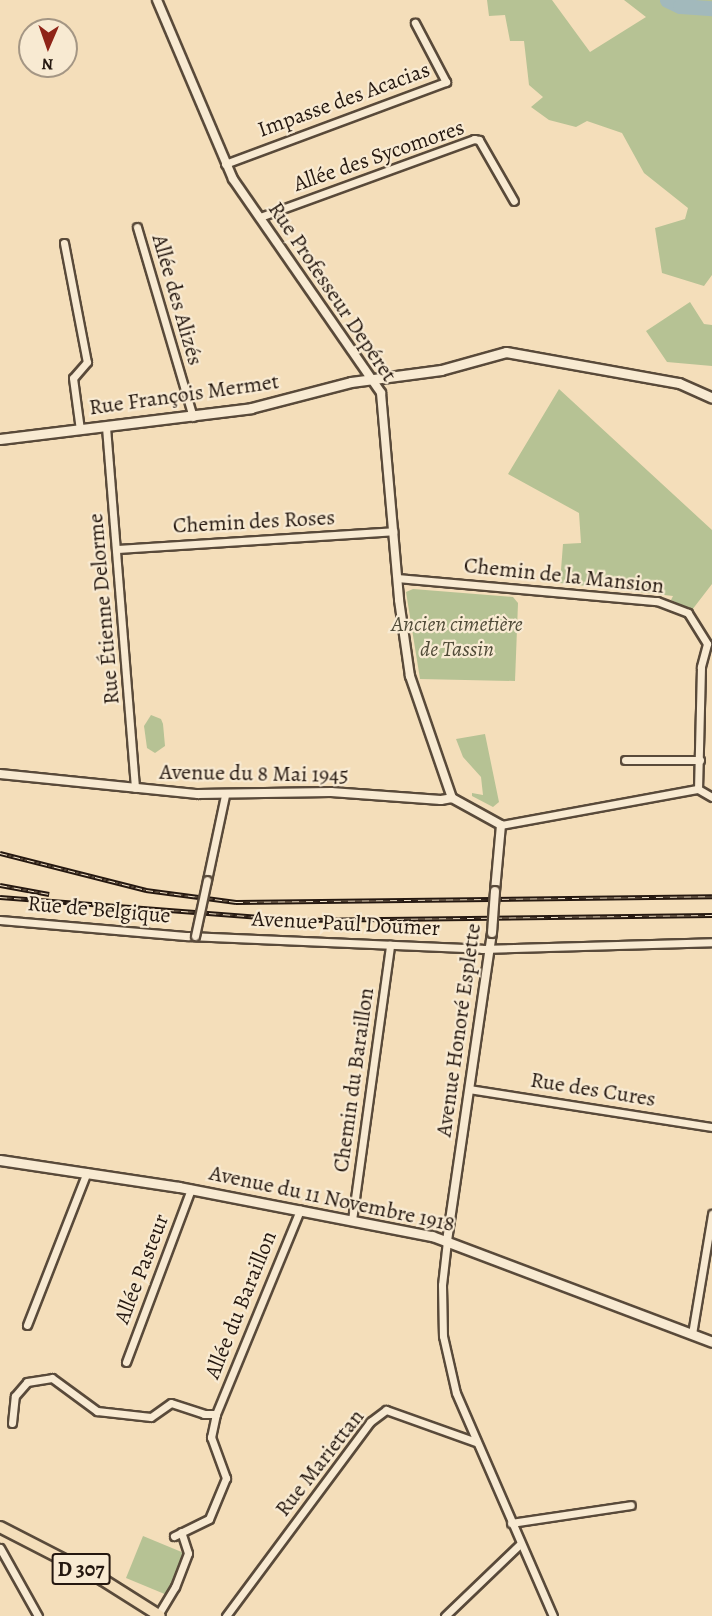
<!DOCTYPE html>
<html>
<head>
<meta charset="utf-8">
<style>
  body { margin:0 }
  #map { position:relative; width:712px; height:1616px; overflow:hidden; background:#f4deba; font-family:Alegreya,serif }
  div>[style] { position:absolute }
  [style*='--x'] { left:calc(var(--x)*1px); top:calc(var(--y)*1px); width:calc(var(--w)*1px); rotate:calc(var(--a)*1deg) }
  .green>* { inset:0; background:#b6c294 }
  .river>* { height:15px; margin:-7.5px; padding:0 7.5px; transform-origin:7.5px; border-radius:7.5px; background:#a2b9bc }
  .roads { filter:drop-shadow(2px 0 #594a3a) drop-shadow(-2px 0 #594a3a) drop-shadow(0 2px #594a3a) drop-shadow(0 -2px #594a3a) }
  .minor>* { height:7px; margin:-3.5px; padding:0 3.5px; transform-origin:3.5px; border-radius:3.5px; background:#f8ead2 }
  .tertiary>* { height:8px; margin:-4px; padding:0 4px; transform-origin:4px; border-radius:4px; background:#f8ead2 }
  .secondary>* { height:9px; margin:-4.5px; padding:0 4.5px; transform-origin:4.5px; border-radius:4.5px; background:#f8ead2 }
  .primary>* { height:10px; margin:-5px; padding:0 5px; transform-origin:5px; border-radius:5px; background:#f4deba }
  .rail>* { height:4.5px; margin-top:-2.25px; transform-origin:0; background:repeating-linear-gradient(90deg,#f8ead2 0 7px,#251810 0 14px); box-sizing:border-box; border-block:2px solid #251810 }
  .bridges { filter:drop-shadow(2px 0 #594a3a) drop-shadow(-2px 0 #594a3a) drop-shadow(0 2px #594a3a) drop-shadow(0 -2px #594a3a) }
  .minor-bridge>* { height:7px; margin:-3.5px; padding:0 3.5px; transform-origin:3.5px; border-radius:3.5px; background:#f8ead2 }
  .tertiary-bridge>* { height:8px; margin:-4px; padding:0 4px; transform-origin:4px; border-radius:4px; background:#f8ead2 }
  span { translate:-50% -50%; white-space:nowrap; text-align:center; line-height:1.15; -webkit-text-stroke:4.5px #f8ead2; paint-order:stroke }
  .shield-label span { padding:2px 4px; background:#f8ead2; border:2px solid; border-radius:4px; -webkit-text-stroke-width:0 }
  .shield-label { font-size:21px; color:#251810; font-weight:700 }
  .street-label { font-size:22px; color:#251810 }
  .park-label { font-size:22px; color:#504b38; font-style:italic }
  .north { position:absolute; left:18px; top:18px; width:60px; height:60px; box-sizing:border-box; background:#f8ead2; border:2px solid #a49684; border-radius:50%; rotate:182deg; font-size:16px; font-weight:700; line-height:24px; text-align:center; color:#251810 }
  .north::after { content:''; display:block; margin:auto; width:21px; height:27px; background:#8f2418; clip-path:polygon(50% 0,100% 100%,50% 72%,0 100%) }
</style>
</head>
<body>
<div id="map">
  <div class="green">
    <i style="clip-path:polygon(487px 0,552px 0,590px 52px,646px 17px,624px 0,712px 0,712px 275px,704px 286px,662px 273px,655px 228px,685px 219px,688px 208px,644px 173px,622px 133px,587px 121px,576px 127px,549px 120px,531px 107px,543px 97px,529px 85px,524px 41px,510px 41px,505px 15px,489px 16px)"></i>
    <i style="clip-path:polygon(690px 302px,704px 324px,712px 325px,712px 366px,667px 362px,646px 331px)"></i>
    <i style="clip-path:polygon(559px 389px,712px 530px,712px 584px,692px 610px,671px 600px,673px 596px,560px 583px,563px 544px,581px 543px,579px 513px,508px 474px)"></i>
    <i style="clip-path:polygon(413px 589px,513px 597px,518px 603px,515px 681px,420px 679px,406px 592px)"></i>
    <i style="clip-path:polygon(151px 715px,161px 719px,163px 724px,165px 746px,155px 753px,147px 748px,144px 726px)"></i>
    <i style="clip-path:polygon(485px 734px,499px 802px,493px 807px,472px 796px,472px 793px,483px 795px,481px 777px,463px 757px,456px 739px)"></i>
    <i style="clip-path:polygon(143px 1536px,184px 1553px,167px 1595px,126px 1578px)"></i>
  </div>
  <div class="river">
    <i style="--x:667;--y:0;--w:14;--a:25"></i>
    <i style="--x:680;--y:6;--w:32;--a:4"></i>
  </div>
  <div class="roads">
    <div class="minor">
      <i style="--x:225;--y:164;--w:236;--a:-20.4"></i>
      <i style="--x:446;--y:82;--w:67;--a:-117.7"></i>
      <i style="--x:260;--y:217;--w:228;--a:-20"></i>
      <i style="--x:474;--y:139;--w:5;--a:11"></i>
      <i style="--x:479;--y:140;--w:70;--a:60.2"></i>
      <i style="--x:137;--y:227;--w:198;--a:73.6"></i>
      <i style="--x:64;--y:243;--w:121;--a:79.1"></i>
      <i style="--x:87;--y:362;--w:21;--a:131"></i>
      <i style="--x:73;--y:378;--w:52;--a:82.3"></i>
      <i style="--x:106;--y:427;--w:362;--a:85.4"></i>
      <i style="--x:117;--y:549;--w:277;--a:-3.7"></i>
      <i style="--x:397;--y:578;--w:261;--a:5.1"></i>
      <i style="--x:657;--y:601;--w:33;--a:21"></i>
      <i style="--x:688;--y:613;--w:36;--a:58"></i>
      <i style="--x:707;--y:644;--w:24;--a:105"></i>
      <i style="--x:701;--y:667;--w:122;--a:91.4"></i>
      <i style="--x:625;--y:760;--w:75;--a:0"></i>
      <i style="--x:698;--y:789;--w:16;--a:30"></i>
      <i style="--x:501;--y:825;--w:200;--a:-10.4"></i>
      <i style="--x:207;--y:880;--w:87;--a:-78"></i>
      <i style="--x:0;--y:920;--w:189;--a:4.9"></i>
      <i style="--x:188;--y:936;--w:294;--a:2.5"></i>
      <i style="--x:482;--y:949;--w:230;--a:-1.7"></i>
      <i style="--x:469;--y:1089;--w:246;--a:8.9"></i>
      <i style="--x:352;--y:1220;--w:278;--a:-82.1"></i>
      <i style="--x:447;--y:1241;--w:44;--a:96.5"></i>
      <i style="--x:442;--y:1285;--w:51;--a:88.9"></i>
      <i style="--x:443;--y:1336;--w:58;--a:77.2"></i>
      <i style="--x:456;--y:1393;--w:243;--a:66.5"></i>
      <i style="--x:27;--y:1325;--w:164;--a:-68.6"></i>
      <i style="--x:692;--y:1334;--w:122;--a:-80.5"></i>
      <i style="--x:126;--y:1362;--w:185;--a:-69.4"></i>
      <i style="--x:216;--y:1414;--w:221;--a:-67.6"></i>
      <i style="--x:12;--y:1423;--w:27;--a:-84"></i>
      <i style="--x:15;--y:1396;--w:18;--a:-49"></i>
      <i style="--x:27;--y:1382;--w:25;--a:-9"></i>
      <i style="--x:52;--y:1378;--w:56;--a:36.3"></i>
      <i style="--x:97;--y:1411;--w:54;--a:6.3"></i>
      <i style="--x:151;--y:1417;--w:24;--a:-35"></i>
      <i style="--x:171;--y:1403;--w:35;--a:18"></i>
      <i style="--x:204;--y:1414;--w:12;--a:0"></i>
      <i style="--x:216;--y:1414;--w:24;--a:102"></i>
      <i style="--x:211;--y:1437;--w:44;--a:69.9"></i>
      <i style="--x:226;--y:1478;--w:44;--a:112.5"></i>
      <i style="--x:209;--y:1519;--w:39;--a:154"></i>
      <i style="--x:511;--y:1523;--w:121;--a:-8.5"></i>
      <i style="--x:0;--y:1548;--w:78;--a:60.8"></i>
      <i style="--x:158;--y:1615;--w:33;--a:-59"></i>
      <i style="--x:175;--y:1587;--w:36;--a:-69"></i>
      <i style="--x:188;--y:1553;--w:22;--a:-108"></i>
      <i style="--x:226;--y:1616;--w:242;--a:-53.4"></i>
      <i style="--x:370;--y:1422;--w:20;--a:-37"></i>
      <i style="--x:386;--y:1410;--w:96;--a:19.6"></i>
      <i style="--x:445;--y:1616;--w:104;--a:-43.8"></i>
    </div>
    <div class="tertiary">
      <i style="--x:157;--y:0;--w:194;--a:67"></i>
      <i style="--x:233;--y:179;--w:260;--a:55.3"></i>
      <i style="--x:381;--y:393;--w:208;--a:85"></i>
      <i style="--x:399;--y:600;--w:77;--a:81.8"></i>
      <i style="--x:410;--y:676;--w:129;--a:71"></i>
      <i style="--x:0;--y:774;--w:199;--a:5.8"></i>
      <i style="--x:198;--y:794;--w:133;--a:-0.9"></i>
      <i style="--x:331;--y:792;--w:110;--a:4.2"></i>
      <i style="--x:441;--y:800;--w:11;--a:-10"></i>
      <i style="--x:452;--y:798;--w:56;--a:28.9"></i>
      <i style="--x:501;--y:825;--w:66;--a:95.2"></i>
      <i style="--x:447;--y:1241;--w:311;--a:-81.7"></i>
    </div>
    <div class="secondary">
      <i style="--x:0;--y:439;--w:253;--a:-7"></i>
      <i style="--x:251;--y:408;--w:103;--a:-14.6"></i>
      <i style="--x:351;--y:382;--w:91;--a:-7.6"></i>
      <i style="--x:441;--y:370;--w:67;--a:-15.5"></i>
      <i style="--x:506;--y:352;--w:176;--a:10.2"></i>
      <i style="--x:679;--y:383;--w:36;--a:24"></i>
      <i style="--x:0;--y:1160;--w:181;--a:8.6"></i>
      <i style="--x:179;--y:1187;--w:258;--a:11"></i>
      <i style="--x:432;--y:1236;--w:299;--a:20.7"></i>
    </div>
    <div class="primary">
      <i style="--x:0;--y:1527;--w:116;--a:27.2"></i>
      <i style="--x:103;--y:1580;--w:67;--a:32.3"></i>
    </div>
  </div>
  <div class="rail">
    <i style="--x:0;--y:853;--w:151;--a:14.2"></i>
    <i style="--x:146;--y:890;--w:91;--a:7.6"></i>
    <i style="--x:236;--y:902;--w:476;--a:-0.7"></i>
    <i style="--x:0;--y:885;--w:50;--a:10.4"></i>
    <i style="--x:0;--y:897;--w:300;--a:4.4"></i>
    <i style="--x:299;--y:920;--w:413;--a:-0.7"></i>
  </div>
  <div class="bridges">
    <div class="minor-bridge">
      <i style="--x:195;--y:936;--w:57;--a:-77.9"></i>
    </div>
    <div class="tertiary-bridge">
      <i style="--x:492;--y:933;--w:42;--a:-85.9"></i>
    </div>
  </div>
  <div class="shield-label">
    <span style="left:81px;top:1569px">D 307</span>
  </div>
  <div class="street-label">
    <span style="left:344px;top:100px;rotate:-20deg">Impasse des Acacias</span>
    <span style="left:379px;top:156px;rotate:-19deg">Allée des Sycomores</span>
    <span style="left:332px;top:292px;rotate:56deg">Rue Professeur Depéret</span>
    <span style="left:177px;top:300px;rotate:74deg">Allée des Alizés</span>
    <span style="left:184px;top:395px;rotate:-8deg">Rue François Mermet</span>
    <span style="left:254px;top:522px;rotate:-3deg">Chemin des Roses</span>
    <span style="left:564px;top:576px;rotate:6deg">Chemin de la Mansion</span>
    <span style="left:104px;top:609px;rotate:-95deg">Rue Étienne Delorme</span>
    <span style="left:254px;top:774px;rotate:1deg">Avenue du 8 Mai 1945</span>
    <span style="left:99px;top:910px;rotate:5deg">Rue de Belgique</span>
    <span style="left:346px;top:924px;rotate:3deg">Avenue Paul Doumer</span>
    <span style="left:459px;top:1030px;rotate:-82deg">Avenue Honoré Esplette</span>
    <span style="left:354px;top:1080px;rotate:-82deg">Chemin du Baraillon</span>
    <span style="left:593px;top:1090px;rotate:9deg">Rue des Cures</span>
    <span style="left:332px;top:1199px;rotate:12deg">Avenue du 11 Novembre 1918</span>
    <span style="left:142px;top:1269px;rotate:-69deg">Allée Pasteur</span>
    <span style="left:241px;top:1305px;rotate:-68deg">Allée du Baraillon</span>
    <span style="left:320px;top:1463px;rotate:-52deg">Rue Mariettan</span>
  </div>
  <div class="park-label">
    <span style="left:457px;top:637px">Ancien cimetière<br>de Tassin</span>
  </div>
  <div class="north">N</div>
</div>
</body>
</html>
